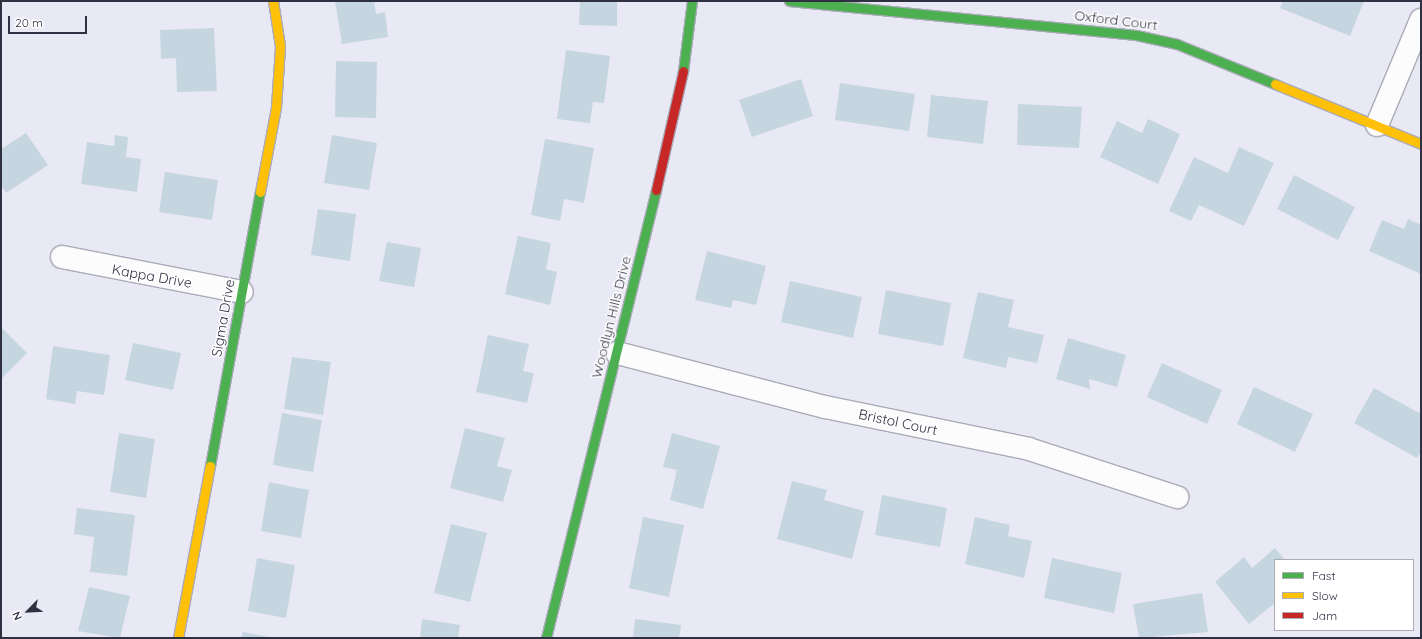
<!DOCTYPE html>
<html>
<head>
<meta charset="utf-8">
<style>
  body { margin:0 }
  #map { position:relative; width:1422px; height:639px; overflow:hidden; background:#e8e9f4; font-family:Quicksand,sans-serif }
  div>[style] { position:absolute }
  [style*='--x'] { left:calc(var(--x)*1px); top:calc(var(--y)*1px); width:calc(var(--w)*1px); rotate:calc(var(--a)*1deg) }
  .building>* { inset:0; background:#c6d6e0 }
  .roads { filter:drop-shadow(1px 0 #aaabb8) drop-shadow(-1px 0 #aaabb8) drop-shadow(0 1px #aaabb8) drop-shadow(0 -1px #aaabb8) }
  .street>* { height:22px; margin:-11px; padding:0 11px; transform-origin:11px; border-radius:11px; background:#fcfcfd }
  .fast>* { height:9px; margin:-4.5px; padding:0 4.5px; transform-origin:4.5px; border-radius:4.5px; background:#4caf50 }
  .slow>* { height:9px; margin:-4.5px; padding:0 4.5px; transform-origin:4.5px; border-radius:4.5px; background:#ffc107 }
  .jam>* { height:9px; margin:-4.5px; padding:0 4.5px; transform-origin:4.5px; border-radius:4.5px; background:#c62828 }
  span { translate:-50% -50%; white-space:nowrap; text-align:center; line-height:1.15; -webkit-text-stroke:3px #fff; paint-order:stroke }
  .street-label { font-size:14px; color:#2f3042 }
  .frame { position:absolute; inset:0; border:2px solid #2f3042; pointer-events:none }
  .legend { position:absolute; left:1274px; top:559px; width:140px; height:72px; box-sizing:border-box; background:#fff; border:1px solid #acacb3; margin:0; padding:5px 7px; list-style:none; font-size:12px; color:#2f3042 }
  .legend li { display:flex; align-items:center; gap:8px; height:20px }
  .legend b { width:20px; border:1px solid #acacb3 }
  .north { position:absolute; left:8px; top:591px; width:40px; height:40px; -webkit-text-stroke:3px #fff; paint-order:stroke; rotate:246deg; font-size:11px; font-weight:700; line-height:16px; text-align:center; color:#2f3042 }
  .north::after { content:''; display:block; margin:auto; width:14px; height:18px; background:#2f3042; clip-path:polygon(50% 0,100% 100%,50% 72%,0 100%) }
  .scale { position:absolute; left:8px; top:16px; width:79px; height:18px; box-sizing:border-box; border:2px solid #2f3042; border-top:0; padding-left:5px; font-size:12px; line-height:14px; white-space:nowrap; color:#2f3042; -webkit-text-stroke:3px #fff; paint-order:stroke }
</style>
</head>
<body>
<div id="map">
  <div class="building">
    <i style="clip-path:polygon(335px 1px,374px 1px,376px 14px,385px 12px,388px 37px,342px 44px)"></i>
    <i style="clip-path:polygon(580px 1px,617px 1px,617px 26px,579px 25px)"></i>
    <i style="clip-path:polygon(1283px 1px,1364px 1px,1350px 36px,1280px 8px)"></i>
    <i style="clip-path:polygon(214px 28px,217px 91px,177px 92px,176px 58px,161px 59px,160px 30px)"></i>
    <i style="clip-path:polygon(566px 50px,610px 56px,604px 103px,593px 102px,590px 123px,557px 119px)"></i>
    <i style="clip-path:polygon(336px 61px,377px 62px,376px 118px,335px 117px)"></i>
    <i style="clip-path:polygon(801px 79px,813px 116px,752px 137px,739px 100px)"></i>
    <i style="clip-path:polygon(840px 83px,915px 94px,909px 131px,835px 120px)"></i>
    <i style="clip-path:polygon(931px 95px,988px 101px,983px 144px,927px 137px)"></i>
    <i style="clip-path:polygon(1018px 104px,1082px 107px,1079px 148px,1017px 145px)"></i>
    <i style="clip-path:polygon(1148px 119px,1180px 134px,1158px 184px,1100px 157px,1117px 121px,1142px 133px)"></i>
    <i style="clip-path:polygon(26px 133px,48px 165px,6px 193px,1px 185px,1px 149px)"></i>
    <i style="clip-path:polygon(115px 135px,128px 137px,126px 157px,141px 159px,137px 192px,81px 184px,87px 142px,114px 146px)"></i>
    <i style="clip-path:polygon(332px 135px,377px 143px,369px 190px,324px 183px)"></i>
    <i style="clip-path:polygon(545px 139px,594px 148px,584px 203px,564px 199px,560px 221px,531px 215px)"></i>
    <i style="clip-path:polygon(1239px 147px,1274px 163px,1244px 226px,1199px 205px,1191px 221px,1169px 211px,1194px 157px,1228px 173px)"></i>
    <i style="clip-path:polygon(165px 172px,218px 180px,212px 220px,159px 212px)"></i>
    <i style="clip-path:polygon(1294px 175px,1355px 207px,1338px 240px,1277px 209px)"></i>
    <i style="clip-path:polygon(318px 209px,356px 214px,350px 261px,311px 255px)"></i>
    <i style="clip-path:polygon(1408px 219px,1421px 225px,1421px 274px,1369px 251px,1382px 220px,1404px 229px)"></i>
    <i style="clip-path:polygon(518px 236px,551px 243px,546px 269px,557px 272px,550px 305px,505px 294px)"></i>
    <i style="clip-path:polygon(387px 242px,421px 248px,414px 287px,379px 281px)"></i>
    <i style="clip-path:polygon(707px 251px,766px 266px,756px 305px,733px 300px,731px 308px,695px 300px)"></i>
    <i style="clip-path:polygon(790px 281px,862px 297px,853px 338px,781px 322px)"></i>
    <i style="clip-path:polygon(886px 290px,951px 303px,943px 346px,878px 334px)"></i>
    <i style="clip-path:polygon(978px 292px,1014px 300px,1008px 327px,1044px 335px,1037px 363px,1008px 357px,1006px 368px,963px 358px)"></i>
    <i style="clip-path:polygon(1px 327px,27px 353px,1px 379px)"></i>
    <i style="clip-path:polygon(488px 335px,529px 344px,523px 371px,534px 373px,527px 403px,476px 392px)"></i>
    <i style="clip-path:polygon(1068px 338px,1126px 355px,1117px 387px,1089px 379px,1090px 389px,1056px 379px)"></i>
    <i style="clip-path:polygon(133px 343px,181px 353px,173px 390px,125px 380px)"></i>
    <i style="clip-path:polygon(53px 346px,110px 355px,104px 395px,77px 391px,75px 404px,46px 399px)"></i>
    <i style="clip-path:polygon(292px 357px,331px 362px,323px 415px,284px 409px)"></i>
    <i style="clip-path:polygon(1162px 363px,1222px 390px,1207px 424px,1147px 397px)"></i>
    <i style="clip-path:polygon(1254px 387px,1313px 414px,1295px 452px,1237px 424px)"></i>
    <i style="clip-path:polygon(1374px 388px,1421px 414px,1421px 451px,1417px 458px,1354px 423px)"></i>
    <i style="clip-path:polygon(282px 413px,322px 420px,313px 472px,273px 465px)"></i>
    <i style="clip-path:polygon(465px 428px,505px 438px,497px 466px,512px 470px,503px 502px,450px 488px)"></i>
    <i style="clip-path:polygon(119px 433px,155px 439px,146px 498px,110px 492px)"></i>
    <i style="clip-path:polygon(672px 433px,720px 446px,703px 509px,670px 500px,677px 470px,663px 467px)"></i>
    <i style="clip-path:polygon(792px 481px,827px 490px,824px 500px,864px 511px,852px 559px,777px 539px)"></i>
    <i style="clip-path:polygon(269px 482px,309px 490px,301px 538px,261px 531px)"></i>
    <i style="clip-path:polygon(882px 495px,947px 508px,940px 547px,875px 535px)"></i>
    <i style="clip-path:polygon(77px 508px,135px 515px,127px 576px,90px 572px,94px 537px,74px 534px)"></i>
    <i style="clip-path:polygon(643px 517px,684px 525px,669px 597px,629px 588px)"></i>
    <i style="clip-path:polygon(975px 517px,1010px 525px,1008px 536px,1032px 541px,1024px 578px,965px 564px)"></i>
    <i style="clip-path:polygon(451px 524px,487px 533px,470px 602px,434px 593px)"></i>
    <i style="clip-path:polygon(1275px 548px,1285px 560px,1275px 560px,1275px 603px,1249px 624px,1215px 582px,1244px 557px,1252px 568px)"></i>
    <i style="clip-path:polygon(257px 558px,295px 565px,286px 618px,248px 611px)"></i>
    <i style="clip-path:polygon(1052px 558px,1122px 573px,1114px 613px,1044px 598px)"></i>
    <i style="clip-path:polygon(89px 587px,130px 596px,120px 638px,78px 631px)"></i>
    <i style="clip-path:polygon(1202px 593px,1208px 632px,1139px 638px,1133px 604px)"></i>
    <i style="clip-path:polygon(422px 619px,460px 625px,458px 638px,420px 638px)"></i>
    <i style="clip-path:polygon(635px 619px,681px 625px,679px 638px,633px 638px)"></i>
    <i style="clip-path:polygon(243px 632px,269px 637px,269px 638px,241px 638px)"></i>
  </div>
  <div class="roads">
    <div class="street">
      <i style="--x:1377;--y:125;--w:114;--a:-67.3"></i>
      <i style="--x:62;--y:257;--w:183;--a:11"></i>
      <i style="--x:617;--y:353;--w:215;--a:14.6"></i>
      <i style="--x:825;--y:407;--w:208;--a:11.6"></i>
      <i style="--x:1029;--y:449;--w:156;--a:18"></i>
    </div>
    <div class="fast">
      <i style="--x:789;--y:1;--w:349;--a:5.6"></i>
      <i style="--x:1136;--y:35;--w:42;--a:12.4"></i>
      <i style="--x:1177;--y:44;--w:106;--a:22.2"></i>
      <i style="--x:683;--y:71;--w:71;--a:-82.7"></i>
      <i style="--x:210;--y:466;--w:279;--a:-79.7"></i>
      <i style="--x:546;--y:638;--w:461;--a:-76.2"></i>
    </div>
    <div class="slow">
      <i style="--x:1275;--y:84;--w:158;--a:22.3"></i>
      <i style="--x:260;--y:192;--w:86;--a:-79.3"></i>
      <i style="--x:276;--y:107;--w:61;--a:-86.2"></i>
      <i style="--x:280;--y:46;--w:46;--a:-98.8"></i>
      <i style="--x:178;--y:638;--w:175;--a:-79.5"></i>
    </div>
    <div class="jam">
      <i style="--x:656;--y:190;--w:122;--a:-77.2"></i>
    </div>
  </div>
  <div class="street-label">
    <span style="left:1116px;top:20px;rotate:7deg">Oxford Court</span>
    <span style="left:152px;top:276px;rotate:10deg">Kappa Drive</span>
    <span style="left:611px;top:317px;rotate:-76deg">Woodlyn Hills Drive</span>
    <span style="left:223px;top:318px;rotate:-80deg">Sigma Drive</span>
    <span style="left:898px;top:422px;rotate:12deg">Bristol Court</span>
  </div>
  <div class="frame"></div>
  <ul class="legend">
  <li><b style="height:5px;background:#4caf50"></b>Fast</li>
  <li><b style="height:5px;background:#ffc107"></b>Slow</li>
  <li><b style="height:5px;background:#c62828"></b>Jam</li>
  </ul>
  <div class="north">N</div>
  <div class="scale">20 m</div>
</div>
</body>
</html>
